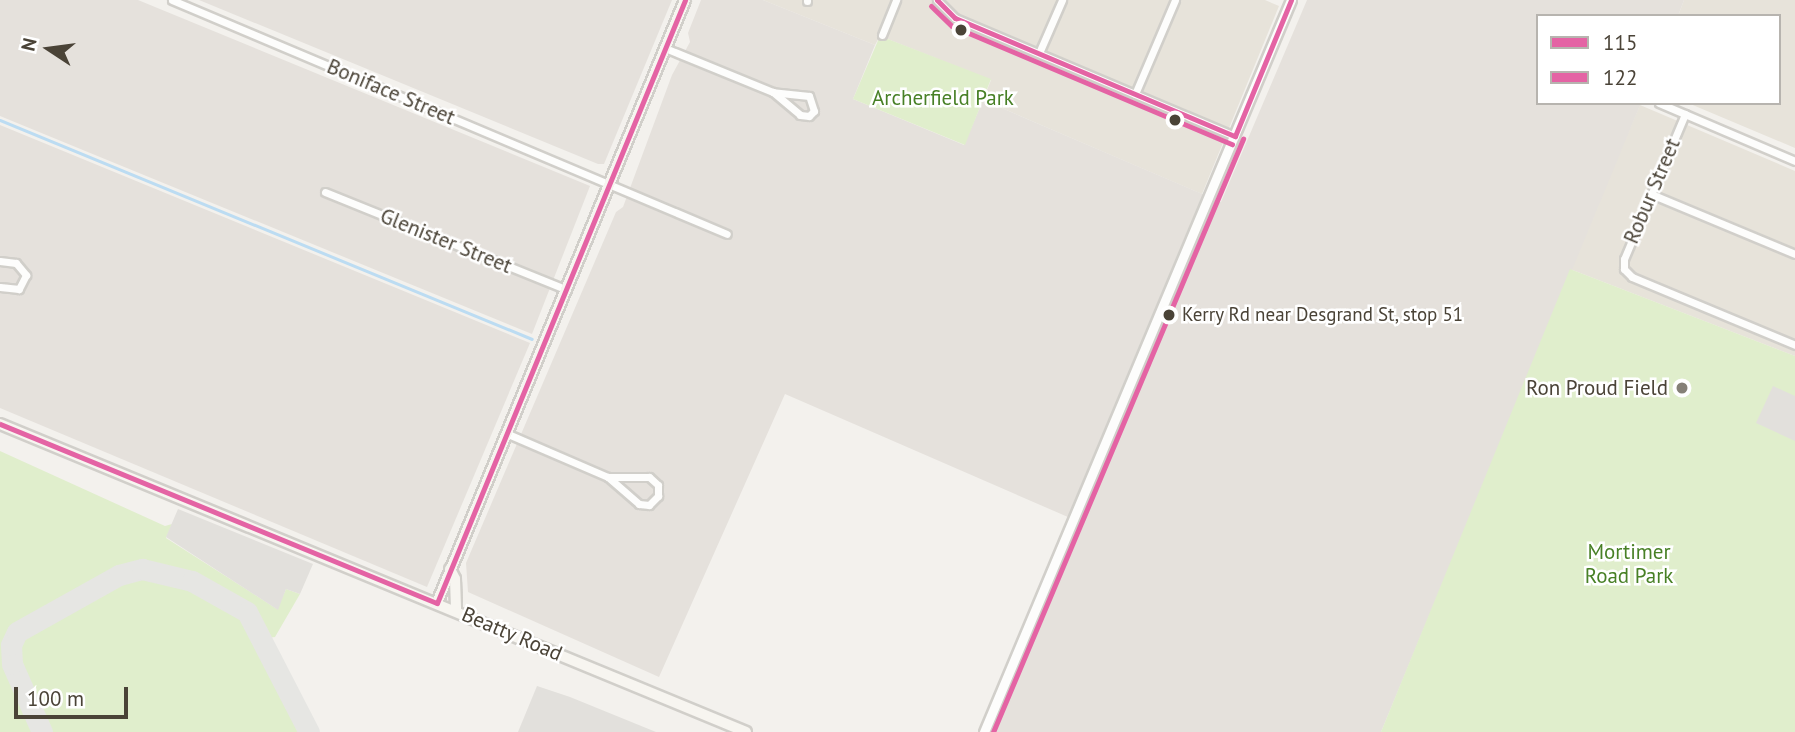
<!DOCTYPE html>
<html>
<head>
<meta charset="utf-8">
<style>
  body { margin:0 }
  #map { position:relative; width:1795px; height:732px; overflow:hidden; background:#f3f1ed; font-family:"PT Sans",sans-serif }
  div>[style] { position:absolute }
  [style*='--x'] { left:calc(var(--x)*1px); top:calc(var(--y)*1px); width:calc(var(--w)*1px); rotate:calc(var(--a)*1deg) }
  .residential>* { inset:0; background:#e7e3da }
  .industrial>* { inset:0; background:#e5e1dc }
  .green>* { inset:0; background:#e0eecc }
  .parking>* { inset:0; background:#e2e0dc }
  .stream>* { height:2.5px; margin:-1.25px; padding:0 1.25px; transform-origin:1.25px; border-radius:1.25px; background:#bcdcf2 }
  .taxiway>* { height:21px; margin:-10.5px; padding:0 10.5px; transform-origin:10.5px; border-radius:10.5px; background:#e6e6e3 }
  .roads { filter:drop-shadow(2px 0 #d1cfca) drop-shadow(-2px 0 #d1cfca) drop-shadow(0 2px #d1cfca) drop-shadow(0 -2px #d1cfca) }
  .minor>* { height:7px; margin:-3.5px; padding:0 3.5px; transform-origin:3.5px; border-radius:3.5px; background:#fdfdfc }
  .tertiary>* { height:9px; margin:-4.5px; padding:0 4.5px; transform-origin:4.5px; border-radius:4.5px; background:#fdfdfc }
  .secondary>* { height:10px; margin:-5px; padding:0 5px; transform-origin:5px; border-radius:5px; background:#f7f5f0 }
  .bus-1>* { height:5px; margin:-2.5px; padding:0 2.5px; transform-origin:2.5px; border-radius:2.5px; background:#e463a4 }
  .bus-2>* { height:5px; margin:-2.5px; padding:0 2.5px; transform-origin:2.5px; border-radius:2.5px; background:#e463a4 }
  .dots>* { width:19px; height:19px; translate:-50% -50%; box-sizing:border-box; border:4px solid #fff; border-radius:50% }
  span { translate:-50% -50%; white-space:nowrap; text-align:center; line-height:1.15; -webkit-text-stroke:5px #fff; paint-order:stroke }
  .bus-label { font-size:19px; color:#4a4337 }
  .left { translate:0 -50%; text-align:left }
  .street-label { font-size:21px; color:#4a4337 }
  .park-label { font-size:21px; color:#488026 }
  .poi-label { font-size:21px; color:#4a4337 }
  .right { translate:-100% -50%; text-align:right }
  .legend { position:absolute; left:1536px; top:14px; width:245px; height:91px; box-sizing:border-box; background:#fff; border:2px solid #b7b4af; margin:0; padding:9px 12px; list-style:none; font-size:21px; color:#4a4337 }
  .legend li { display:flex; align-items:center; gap:14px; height:35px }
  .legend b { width:35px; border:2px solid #b7b4af }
  .north { position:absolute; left:14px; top:14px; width:70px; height:70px; -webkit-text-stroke:5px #fff; paint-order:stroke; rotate:283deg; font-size:19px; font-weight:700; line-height:28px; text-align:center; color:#4a4337 }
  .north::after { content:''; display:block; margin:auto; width:24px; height:32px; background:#4a4337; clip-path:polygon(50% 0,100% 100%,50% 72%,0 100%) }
  .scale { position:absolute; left:14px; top:687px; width:114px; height:32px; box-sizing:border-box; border:4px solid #4a4337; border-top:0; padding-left:9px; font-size:21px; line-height:24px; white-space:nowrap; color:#4a4337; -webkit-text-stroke:5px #fff; paint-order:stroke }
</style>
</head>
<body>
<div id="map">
  <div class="residential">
    <i style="clip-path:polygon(763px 0,1265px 0,1279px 6px,1202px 194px,983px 100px,991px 80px,880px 36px,875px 45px)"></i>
    <i style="clip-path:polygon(1684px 0,1795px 0,1795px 148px,1688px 103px,1779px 103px,1779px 16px,1678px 16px)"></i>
    <i style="clip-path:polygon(1640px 105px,1795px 171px,1795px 356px,1570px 269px)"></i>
  </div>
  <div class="industrial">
    <i style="clip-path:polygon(0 0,138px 0,590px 186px,532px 334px,0 116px)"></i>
    <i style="clip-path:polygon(199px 0,672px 0,604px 164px,598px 164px)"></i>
    <i style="clip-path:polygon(701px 0,763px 0,875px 45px,853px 99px,964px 145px,983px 100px,1221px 202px,1307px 0,1684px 0,1678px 16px,1538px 16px,1538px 103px,1641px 103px,1381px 732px,994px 732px,1084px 524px,785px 394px,659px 677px,468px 592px,466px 563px,616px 212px,623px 207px,672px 75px,690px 42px,688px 33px)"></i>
    <i style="clip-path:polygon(0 125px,530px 343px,427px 587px,0 408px)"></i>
  </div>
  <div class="green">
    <i style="clip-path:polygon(880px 36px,991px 79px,965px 145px,853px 99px)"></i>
    <i style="clip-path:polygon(1570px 269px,1795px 356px,1795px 732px,1381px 732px)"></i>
    <i style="clip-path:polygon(0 451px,165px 526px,172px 524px,166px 538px,277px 609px,286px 589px,300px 594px,275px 637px,268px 638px,257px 622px,252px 629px,299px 732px,0 732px)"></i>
  </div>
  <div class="parking">
    <i style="clip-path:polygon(1773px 386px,1795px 396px,1795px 441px,1756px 423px)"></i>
    <i style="clip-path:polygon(178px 509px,313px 564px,300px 594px,286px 589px,278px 610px,166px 537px)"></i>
    <i style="clip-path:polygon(537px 686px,570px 697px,656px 732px,518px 732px)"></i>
  </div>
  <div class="stream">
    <i style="--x:0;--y:120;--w:575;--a:22.37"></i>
  </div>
  <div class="taxiway">
    <i style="--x:42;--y:732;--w:74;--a:-113.8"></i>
    <i style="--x:12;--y:664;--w:19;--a:-93"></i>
    <i style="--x:11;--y:645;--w:14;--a:-65"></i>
    <i style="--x:17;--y:632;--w:117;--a:-29.2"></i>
    <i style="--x:119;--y:575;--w:24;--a:-15"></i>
    <i style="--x:142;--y:569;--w:51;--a:13.5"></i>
    <i style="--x:192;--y:581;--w:63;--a:29.4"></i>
    <i style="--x:247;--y:612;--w:135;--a:62.7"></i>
  </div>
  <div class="roads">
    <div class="minor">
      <i style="--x:172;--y:0;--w:602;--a:22.86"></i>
      <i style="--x:937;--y:0;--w:25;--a:45"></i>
      <i style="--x:955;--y:18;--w:304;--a:22.9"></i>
      <i style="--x:807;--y:1;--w:1;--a:-90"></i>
      <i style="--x:882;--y:35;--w:38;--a:-68"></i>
      <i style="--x:665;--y:48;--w:117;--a:22.2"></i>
      <i style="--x:773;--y:92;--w:35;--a:40"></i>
      <i style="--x:800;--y:115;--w:9;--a:6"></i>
      <i style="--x:809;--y:116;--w:7;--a:-45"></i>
      <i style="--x:814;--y:111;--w:16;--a:-108"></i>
      <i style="--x:809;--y:96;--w:36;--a:-174"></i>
      <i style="--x:1039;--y:53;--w:58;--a:-66.5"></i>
      <i style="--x:1135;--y:94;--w:102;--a:-66.9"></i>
      <i style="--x:1659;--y:103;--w:148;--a:23.1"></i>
      <i style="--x:1685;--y:114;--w:157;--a:112.8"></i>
      <i style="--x:1624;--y:259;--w:10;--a:90"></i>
      <i style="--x:1624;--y:269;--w:11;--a:45"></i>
      <i style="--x:1632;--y:277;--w:177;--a:22.6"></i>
      <i style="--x:325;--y:192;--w:261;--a:22"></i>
      <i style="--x:1651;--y:194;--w:156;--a:22.6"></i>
      <i style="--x:0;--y:261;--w:16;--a:7"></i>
      <i style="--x:16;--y:263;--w:16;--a:50"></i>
      <i style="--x:26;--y:275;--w:16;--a:117"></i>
      <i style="--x:19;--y:289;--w:19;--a:-174"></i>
      <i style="--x:508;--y:434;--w:109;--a:23.3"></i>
      <i style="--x:608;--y:477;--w:41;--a:41.1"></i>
      <i style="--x:639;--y:504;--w:10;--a:6"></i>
      <i style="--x:649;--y:505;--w:13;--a:-45"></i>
      <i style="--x:658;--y:496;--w:11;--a:-90"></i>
      <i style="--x:658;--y:485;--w:12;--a:-138"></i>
      <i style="--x:649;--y:477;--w:41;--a:180"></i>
    </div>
    <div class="tertiary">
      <i style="--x:984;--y:732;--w:794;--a:-67.25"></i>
    </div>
    <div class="secondary">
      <i style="--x:0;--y:424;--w:807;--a:22.43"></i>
      <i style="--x:450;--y:569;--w:11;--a:63"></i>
      <i style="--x:455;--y:579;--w:32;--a:88"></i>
      <i style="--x:437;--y:603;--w:652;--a:-67.64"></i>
    </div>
  </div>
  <div class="bus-1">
    <i style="--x:937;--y:0;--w:25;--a:45"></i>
    <i style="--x:955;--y:18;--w:304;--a:22.9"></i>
    <i style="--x:1235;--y:136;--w:147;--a:-67.6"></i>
    <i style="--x:0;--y:424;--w:472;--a:22.3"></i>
    <i style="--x:437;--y:603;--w:652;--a:-67.64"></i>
  </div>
  <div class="bus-2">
    <i style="--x:931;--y:6;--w:29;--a:44"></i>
    <i style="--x:952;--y:26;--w:304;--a:22.9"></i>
    <i style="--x:993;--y:732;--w:644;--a:-67.14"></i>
  </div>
  <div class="dots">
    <i style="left:961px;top:30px;background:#4a4337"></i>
    <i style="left:1175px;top:120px;background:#4a4337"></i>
    <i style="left:1169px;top:315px;background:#4a4337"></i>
    <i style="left:1682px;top:388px;background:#858077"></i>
  </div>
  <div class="bus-label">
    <span class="left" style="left:1182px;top:315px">Kerry Rd near Desgrand St, stop 51</span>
  </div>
  <div class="street-label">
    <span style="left:391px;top:92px;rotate:23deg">Boniface Street</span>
    <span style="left:1652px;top:191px;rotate:-67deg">Robur Street</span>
    <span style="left:446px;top:241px;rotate:22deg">Glenister Street</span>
    <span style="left:512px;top:634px;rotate:23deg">Beatty Road</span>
  </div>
  <div class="park-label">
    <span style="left:943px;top:98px">Archerfield Park</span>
    <span style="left:1629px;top:564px">Mortimer<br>Road Park</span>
  </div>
  <div class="poi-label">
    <span class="right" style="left:1668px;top:388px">Ron Proud Field</span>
  </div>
  <ul class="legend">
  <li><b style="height:9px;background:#e463a4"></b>115</li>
  <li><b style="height:9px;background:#e463a4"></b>122</li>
  </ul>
  <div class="north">N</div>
  <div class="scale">100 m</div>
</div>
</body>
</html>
